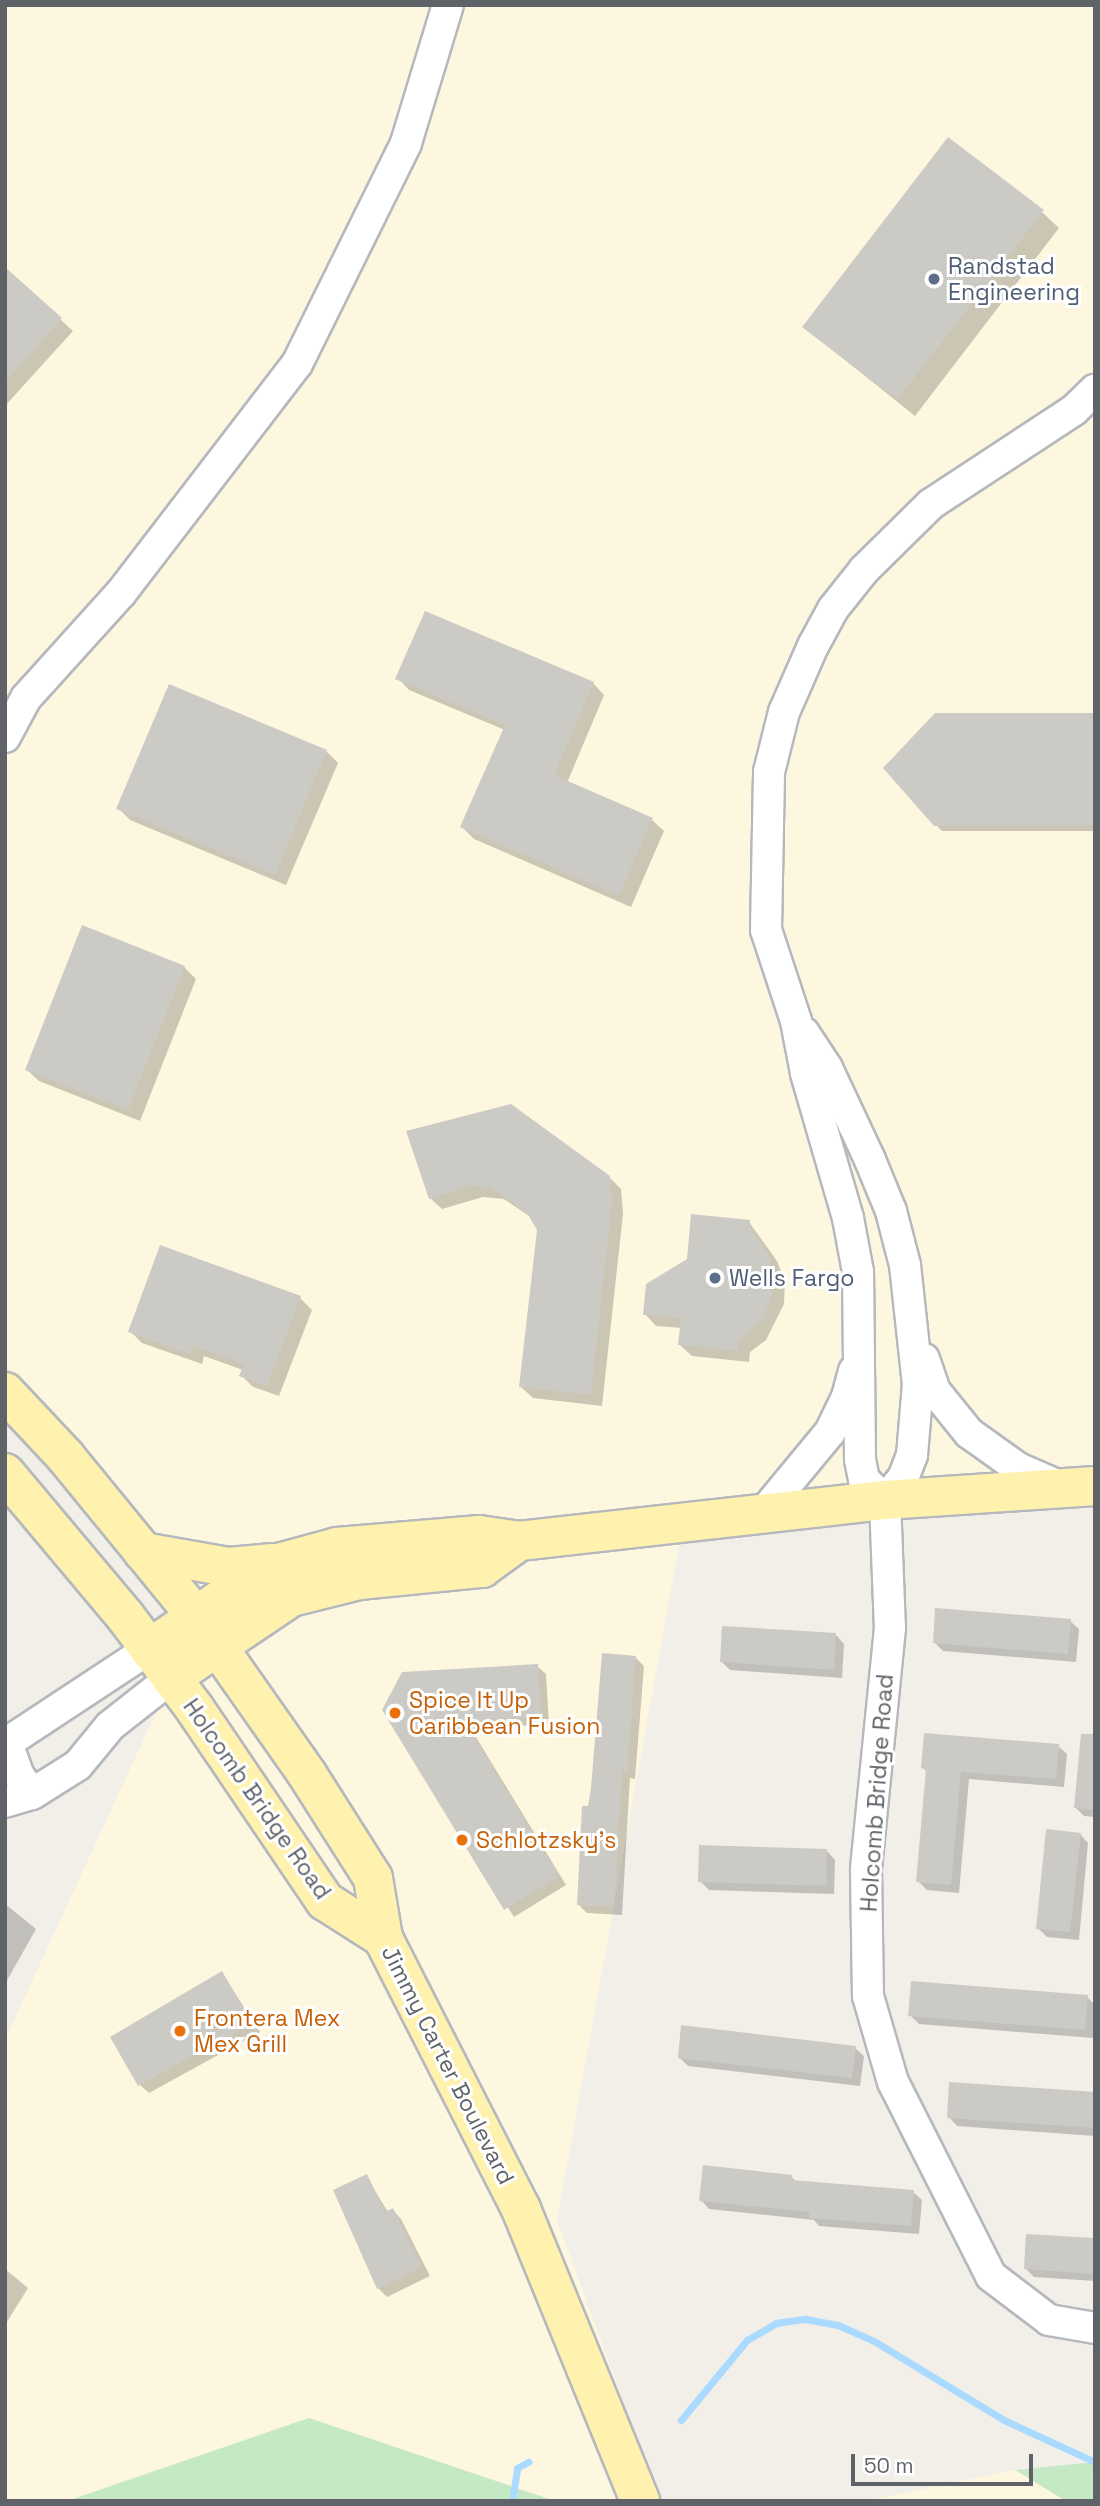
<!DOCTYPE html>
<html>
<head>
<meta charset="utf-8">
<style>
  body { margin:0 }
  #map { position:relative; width:1100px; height:2506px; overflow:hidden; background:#f1efe8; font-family:"Space Grotesk",sans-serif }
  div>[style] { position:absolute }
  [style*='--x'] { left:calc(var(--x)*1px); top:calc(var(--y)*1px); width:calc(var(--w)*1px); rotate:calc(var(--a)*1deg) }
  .commercial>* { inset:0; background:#fef7e0 }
  .green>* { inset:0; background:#c5e8c5 }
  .shadow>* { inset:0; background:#0003 }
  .stream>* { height:7px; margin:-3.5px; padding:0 3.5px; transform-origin:3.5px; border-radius:3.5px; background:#aadaff }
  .building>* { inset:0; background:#cccac5 }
  .roads { filter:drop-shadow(2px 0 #b5b8bc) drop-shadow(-2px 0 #b5b8bc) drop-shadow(0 2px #b5b8bc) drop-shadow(0 -2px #b5b8bc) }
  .minor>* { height:30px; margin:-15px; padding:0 15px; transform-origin:15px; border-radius:15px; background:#fff }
  .major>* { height:38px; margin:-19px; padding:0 19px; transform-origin:19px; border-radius:19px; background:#fff2af }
  .dots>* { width:19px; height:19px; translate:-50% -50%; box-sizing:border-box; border:4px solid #fff; border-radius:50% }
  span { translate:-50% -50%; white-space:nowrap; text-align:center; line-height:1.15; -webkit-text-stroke:6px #fff; paint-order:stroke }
  .service-label { font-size:23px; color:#4e5e75 }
  .left { translate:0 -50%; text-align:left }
  .food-label { font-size:23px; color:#c56008 }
  .street-label { font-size:23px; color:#5f6368 }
  .frame { position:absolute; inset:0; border:7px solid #5f6368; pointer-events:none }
  .scale { position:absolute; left:851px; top:2454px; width:182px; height:32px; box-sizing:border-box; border:4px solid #5f6368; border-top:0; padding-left:9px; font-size:21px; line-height:24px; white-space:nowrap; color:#5f6368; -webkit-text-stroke:5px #fff; paint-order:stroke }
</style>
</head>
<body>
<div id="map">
  <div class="commercial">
    <i style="clip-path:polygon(5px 5px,1095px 5px,1095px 1469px,686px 1507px,557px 2220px,659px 2501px,555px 2501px,309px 2418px,67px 2501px,5px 2501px,5px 2040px,201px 1615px,5px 1404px)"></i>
    <i style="clip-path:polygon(1015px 2470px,1066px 2501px,866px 2501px)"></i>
  </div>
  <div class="green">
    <i style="clip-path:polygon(309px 2418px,555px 2501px,67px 2501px)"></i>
    <i style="clip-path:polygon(1095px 2462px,1095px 2501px,1066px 2501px,1015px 2470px)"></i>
  </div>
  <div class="shadow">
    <i style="clip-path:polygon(1042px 212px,1059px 228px,915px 416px,804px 327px)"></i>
    <i style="clip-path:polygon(5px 269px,73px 331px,5px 406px)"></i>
    <i style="clip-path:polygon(398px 678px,593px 683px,604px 695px,567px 783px,652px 820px,664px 831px,631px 907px,474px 839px,462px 827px,505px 730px,409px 690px)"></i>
    <i style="clip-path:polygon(1095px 715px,1095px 831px,942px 831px,936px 825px)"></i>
    <i style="clip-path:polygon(326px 751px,338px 763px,286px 885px,130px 820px,118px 808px)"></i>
    <i style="clip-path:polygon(184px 967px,196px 979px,140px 1121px,39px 1081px,27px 1070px)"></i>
    <i style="clip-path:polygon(408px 1133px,609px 1177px,621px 1189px,623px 1214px,602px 1406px,533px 1398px,521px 1387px,539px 1229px,532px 1218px,504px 1199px,483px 1197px,442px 1209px,430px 1198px)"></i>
    <i style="clip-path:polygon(749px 1222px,777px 1261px,785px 1281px,784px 1304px,766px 1340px,750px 1352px,749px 1362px,692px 1356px,680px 1345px,682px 1328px,656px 1326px,645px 1314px)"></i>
    <i style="clip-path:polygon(300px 1298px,312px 1310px,279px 1396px,253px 1387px,241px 1375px,243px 1370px,204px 1356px,202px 1364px,142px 1343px,130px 1331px)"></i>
    <i style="clip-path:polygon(1070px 1621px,1079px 1629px,1076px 1662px,943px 1651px,935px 1643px)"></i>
    <i style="clip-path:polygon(836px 1635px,844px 1644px,842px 1678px,730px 1670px,722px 1662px)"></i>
    <i style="clip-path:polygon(635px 1657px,644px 1666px,635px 1779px,630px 1778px,622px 1915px,587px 1913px,578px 1904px,589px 1808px)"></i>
    <i style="clip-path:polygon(537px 1666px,546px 1674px,549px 1724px,471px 1729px,566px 1885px,514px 1917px,384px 1710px)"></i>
    <i style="clip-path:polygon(1058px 1746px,1067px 1754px,1064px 1787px,969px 1779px,959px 1893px,927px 1890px,918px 1881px,927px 1772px,923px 1768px)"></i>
    <i style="clip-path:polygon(1095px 1773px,1095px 1817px,1084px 1816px,1076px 1808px)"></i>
    <i style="clip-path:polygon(1080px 1834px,1088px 1843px,1079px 1940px,1047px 1937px,1038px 1928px)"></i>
    <i style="clip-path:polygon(827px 1851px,835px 1860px,834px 1894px,709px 1890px,700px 1881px)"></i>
    <i style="clip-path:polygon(5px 1904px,36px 1929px,5px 1984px)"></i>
    <i style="clip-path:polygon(222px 1973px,260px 2032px,149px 2093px,140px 2085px)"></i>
    <i style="clip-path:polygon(1087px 1997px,1095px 2005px,1093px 2038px,919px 2024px,910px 2015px)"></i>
    <i style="clip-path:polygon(855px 2048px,864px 2056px,860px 2086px,688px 2066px,679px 2057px)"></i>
    <i style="clip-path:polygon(1095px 2094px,1095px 2136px,957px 2126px,949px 2117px)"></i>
    <i style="clip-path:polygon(366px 2176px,388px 2212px,393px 2210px,401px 2219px,430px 2276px,387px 2297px,378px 2288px)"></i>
    <i style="clip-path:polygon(791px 2177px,797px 2182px,913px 2192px,922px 2200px,919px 2234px,819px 2226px,814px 2220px,709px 2209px,701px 2200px)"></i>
    <i style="clip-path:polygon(1095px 2242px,1095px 2281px,1034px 2277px,1026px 2269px)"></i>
    <i style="clip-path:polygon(5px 2269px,28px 2288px,5px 2325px)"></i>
  </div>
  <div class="stream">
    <i style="--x:681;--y:2420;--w:104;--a:-50.5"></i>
    <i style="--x:747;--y:2340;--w:34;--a:-30"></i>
    <i style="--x:776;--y:2323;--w:30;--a:-8"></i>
    <i style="--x:806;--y:2319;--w:33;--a:11"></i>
    <i style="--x:838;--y:2325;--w:39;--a:24"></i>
    <i style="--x:874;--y:2341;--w:152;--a:31.3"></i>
    <i style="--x:1004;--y:2420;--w:100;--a:24.8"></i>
    <i style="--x:512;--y:2501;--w:33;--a:-81"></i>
    <i style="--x:517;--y:2468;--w:13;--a:-29"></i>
  </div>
  <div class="building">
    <i style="clip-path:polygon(948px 137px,1044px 210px,897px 400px,802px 327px)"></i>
    <i style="clip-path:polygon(5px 267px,62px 318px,5px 382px)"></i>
    <i style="clip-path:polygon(425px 611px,594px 682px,554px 775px,653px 818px,619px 896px,460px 827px,505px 725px,395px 679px)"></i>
    <i style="clip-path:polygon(169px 684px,327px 750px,275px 875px,116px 809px)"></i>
    <i style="clip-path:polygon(935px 713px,1095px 713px,1095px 826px,934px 826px,883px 768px)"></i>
    <i style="clip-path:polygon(82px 925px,185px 966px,128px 1110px,25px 1070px)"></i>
    <i style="clip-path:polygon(511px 1104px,610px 1176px,612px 1201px,591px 1395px,519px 1387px,537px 1230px,527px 1213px,491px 1188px,470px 1186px,429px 1199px,406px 1131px)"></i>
    <i style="clip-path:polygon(691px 1214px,750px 1220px,750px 1227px,770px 1257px,774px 1281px,771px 1300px,761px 1321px,739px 1340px,738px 1351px,678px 1345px,681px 1318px,643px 1315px,646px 1284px,687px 1259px)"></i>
    <i style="clip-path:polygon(160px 1245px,301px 1296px,267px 1386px,239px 1376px,244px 1364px,193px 1346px,190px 1354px,128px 1332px)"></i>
    <i style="clip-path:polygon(935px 1608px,1071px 1619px,1068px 1654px,933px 1643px)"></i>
    <i style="clip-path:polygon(722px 1626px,836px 1633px,834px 1670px,720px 1662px)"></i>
    <i style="clip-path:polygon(602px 1653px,636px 1656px,627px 1771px,622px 1770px,614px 1907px,577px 1905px,582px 1806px,588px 1806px,591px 1788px)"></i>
    <i style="clip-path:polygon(538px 1664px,541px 1716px,464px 1721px,559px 1876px,504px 1910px,382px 1710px,402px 1672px)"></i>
    <i style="clip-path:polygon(924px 1733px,1059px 1744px,1056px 1779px,961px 1772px,951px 1885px,916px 1882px,926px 1769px,921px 1768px)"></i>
    <i style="clip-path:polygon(1081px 1734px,1095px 1734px,1095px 1810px,1074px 1808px)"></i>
    <i style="clip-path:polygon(1046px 1829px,1081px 1833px,1070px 1932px,1036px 1929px)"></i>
    <i style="clip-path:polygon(699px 1845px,827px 1849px,826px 1886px,698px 1882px)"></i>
    <i style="clip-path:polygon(222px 1971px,252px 2023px,138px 2086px,110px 2037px)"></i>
    <i style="clip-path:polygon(911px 1981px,1088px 1995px,1085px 2030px,908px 2016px)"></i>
    <i style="clip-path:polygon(681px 2025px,856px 2046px,852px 2078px,678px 2058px)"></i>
    <i style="clip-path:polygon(949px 2082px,1095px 2092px,1095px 2128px,947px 2118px)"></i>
    <i style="clip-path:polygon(703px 2165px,792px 2175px,791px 2180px,914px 2190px,911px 2226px,809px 2218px,809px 2212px,699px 2201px)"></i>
    <i style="clip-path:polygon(367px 2174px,385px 2212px,393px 2208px,422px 2267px,377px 2289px,333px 2190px)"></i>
    <i style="clip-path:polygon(1026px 2234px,1095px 2238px,1095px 2274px,1024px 2269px)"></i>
  </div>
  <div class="roads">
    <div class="minor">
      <i style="--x:5;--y:737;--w:44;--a:-61.7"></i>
      <i style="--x:26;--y:698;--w:142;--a:-47.9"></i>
      <i style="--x:121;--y:593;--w:289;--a:-52.5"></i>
      <i style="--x:297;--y:364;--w:246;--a:-63.7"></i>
      <i style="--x:406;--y:143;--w:144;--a:-73.1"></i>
      <i style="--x:804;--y:1033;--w:42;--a:56.7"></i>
      <i style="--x:827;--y:1068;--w:102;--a:64.9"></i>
      <i style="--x:870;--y:1160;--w:55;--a:67.6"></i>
      <i style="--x:891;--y:1211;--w:56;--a:75.5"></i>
      <i style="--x:905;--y:1265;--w:120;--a:83.8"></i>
      <i style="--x:918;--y:1384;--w:71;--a:94.8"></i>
      <i style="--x:912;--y:1455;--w:25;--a:111"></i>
      <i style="--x:903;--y:1478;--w:28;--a:129"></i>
      <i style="--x:924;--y:1359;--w:34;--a:71"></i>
      <i style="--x:935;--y:1391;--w:54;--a:51"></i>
      <i style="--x:969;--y:1433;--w:60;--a:35.5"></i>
      <i style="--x:1018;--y:1468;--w:50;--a:23.5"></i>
      <i style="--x:885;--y:1500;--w:29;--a:-136"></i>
      <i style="--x:864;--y:1480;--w:21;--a:-101"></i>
      <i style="--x:860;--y:1459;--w:187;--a:-90.6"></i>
      <i style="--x:858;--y:1272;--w:55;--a:-100.5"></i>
      <i style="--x:848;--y:1218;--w:151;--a:-106.2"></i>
      <i style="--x:806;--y:1073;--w:53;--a:-100.9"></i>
      <i style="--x:796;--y:1021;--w:96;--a:-108.2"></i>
      <i style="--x:766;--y:930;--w:158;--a:-88.9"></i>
      <i style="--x:769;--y:772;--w:62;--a:-76"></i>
      <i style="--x:784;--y:712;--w:72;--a:-66.3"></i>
      <i style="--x:813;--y:646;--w:42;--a:-61.6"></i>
      <i style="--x:833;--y:609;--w:50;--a:-51.5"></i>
      <i style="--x:864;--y:570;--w:94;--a:-44.6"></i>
      <i style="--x:931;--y:504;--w:171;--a:-33.3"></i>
      <i style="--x:1074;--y:410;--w:29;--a:-44"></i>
      <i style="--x:885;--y:1500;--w:128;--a:87.8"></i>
      <i style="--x:890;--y:1628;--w:243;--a:95.7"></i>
      <i style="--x:866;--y:1870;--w:126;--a:89.1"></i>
      <i style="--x:868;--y:1996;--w:90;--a:73.8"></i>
      <i style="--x:893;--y:2082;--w:217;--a:63.2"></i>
      <i style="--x:991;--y:2276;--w:73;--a:37.2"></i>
      <i style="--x:1049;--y:2320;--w:47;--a:9.9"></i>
      <i style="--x:763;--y:1513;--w:105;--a:-50.4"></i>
      <i style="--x:830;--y:1432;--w:39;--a:-64"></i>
      <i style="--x:847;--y:1397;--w:27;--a:-75"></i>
      <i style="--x:7;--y:1743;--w:33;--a:70"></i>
      <i style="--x:18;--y:1774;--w:24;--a:55"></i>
      <i style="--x:5;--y:1744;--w:173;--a:-33.4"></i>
      <i style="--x:5;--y:1802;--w:28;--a:-17"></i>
      <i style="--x:32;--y:1794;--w:54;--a:-32.2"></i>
      <i style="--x:78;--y:1765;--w:50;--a:-50.6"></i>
      <i style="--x:110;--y:1726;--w:78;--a:-38.2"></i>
    </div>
    <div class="major">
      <i style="--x:5;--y:1392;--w:88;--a:46.8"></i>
      <i style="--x:65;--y:1456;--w:207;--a:50.7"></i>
      <i style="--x:196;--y:1616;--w:193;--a:54.9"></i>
      <i style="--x:307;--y:1774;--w:123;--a:57.6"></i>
      <i style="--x:373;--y:1878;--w:61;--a:80.5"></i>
      <i style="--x:383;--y:1938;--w:304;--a:63"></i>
      <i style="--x:521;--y:2209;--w:315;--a:67.8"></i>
      <i style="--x:5;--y:1473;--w:187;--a:50"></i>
      <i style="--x:125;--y:1616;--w:116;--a:53"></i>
      <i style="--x:195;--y:1709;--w:232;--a:55.9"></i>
      <i style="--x:325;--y:1901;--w:69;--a:32.5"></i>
      <i style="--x:143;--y:1552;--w:87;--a:9.9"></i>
      <i style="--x:229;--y:1567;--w:44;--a:-5.2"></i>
      <i style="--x:149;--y:1649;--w:100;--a:-34.8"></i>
      <i style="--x:231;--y:1592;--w:59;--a:-30.5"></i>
      <i style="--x:282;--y:1562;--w:57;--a:-15.3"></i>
      <i style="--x:337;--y:1547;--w:143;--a:-4.8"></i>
      <i style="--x:479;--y:1535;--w:40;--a:8.5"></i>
      <i style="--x:519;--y:1541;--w:368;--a:-6.4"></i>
      <i style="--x:885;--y:1500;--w:210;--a:-3.8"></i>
      <i style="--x:171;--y:1678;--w:145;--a:-34"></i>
      <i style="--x:291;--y:1597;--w:70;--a:-14"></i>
      <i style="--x:359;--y:1580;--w:124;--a:-5.6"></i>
      <i style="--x:482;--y:1568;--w:46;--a:-36.1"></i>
    </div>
  </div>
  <div class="dots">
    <i style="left:934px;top:279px;background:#5c6f8a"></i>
    <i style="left:715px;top:1278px;background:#5c6f8a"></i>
    <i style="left:395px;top:1713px;background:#e8710a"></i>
    <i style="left:462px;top:1840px;background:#e8710a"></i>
    <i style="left:180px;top:2031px;background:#e8710a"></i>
  </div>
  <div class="service-label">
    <span class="left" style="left:948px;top:279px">Randstad<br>Engineering</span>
    <span class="left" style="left:729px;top:1278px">Wells Fargo</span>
  </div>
  <div class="food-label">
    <span class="left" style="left:409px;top:1713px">Spice It Up<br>Caribbean Fusion</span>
    <span class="left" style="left:476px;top:1840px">Schlotzsky's</span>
    <span class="left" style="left:194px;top:2031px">Frontera Mex<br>Mex Grill</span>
  </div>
  <div class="street-label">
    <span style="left:877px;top:1793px;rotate:-86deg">Holcomb Bridge Road</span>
    <span style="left:257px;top:1799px;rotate:55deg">Holcomb Bridge Road</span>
    <span style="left:448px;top:2065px;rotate:63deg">Jimmy Carter Boulevard</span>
  </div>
  <div class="frame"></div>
  <div class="scale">50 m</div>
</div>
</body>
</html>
